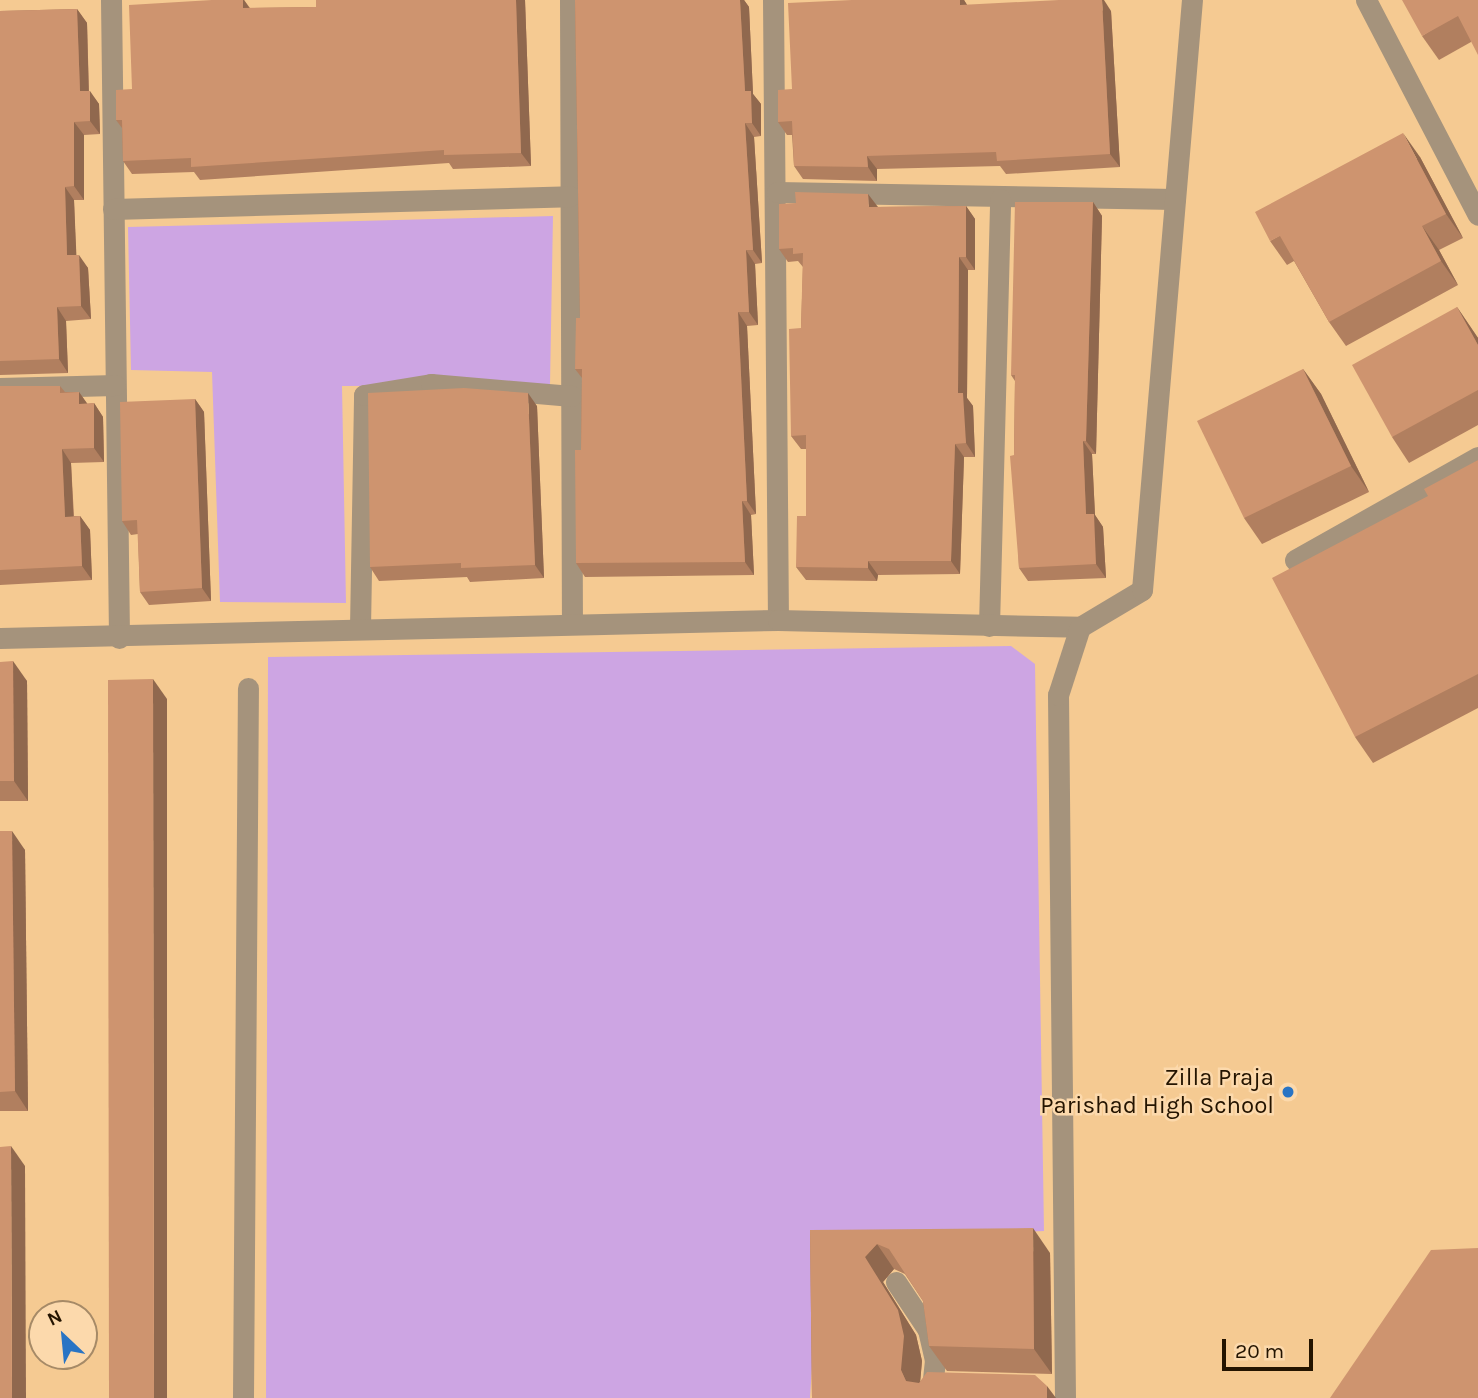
<!DOCTYPE html>
<html>
<head>
<meta charset="utf-8">
<style>
  body { margin:0 }
  #map { position:relative; width:1478px; height:1398px; overflow:hidden; background:#f5ca92; font-family:Karla,sans-serif }
  div>[style] { position:absolute }
  [style*='--x'] { left:calc(var(--x)*1px); top:calc(var(--y)*1px); width:calc(var(--w)*1px); rotate:calc(var(--a)*1deg) }
  .green>* { inset:0; background:#cda5e3 }
  .minor>* { height:21px; margin:-10.5px; padding:0 10.5px; transform-origin:10.5px; border-radius:10.5px; background:#a5937c }
  .wall>* { inset:0; background:#b17f5f }
  .shaded-wall>* { inset:0; background:#90684e }
  .building>* { inset:0; background:#ce946f }
  .dots>* { width:19px; height:19px; translate:-50% -50%; box-sizing:border-box; border:4px solid #fcd9ac; border-radius:50% }
  span { translate:-50% -50%; white-space:nowrap; text-align:center; line-height:1.15; -webkit-text-stroke:5px #fcd9ac; paint-order:stroke }
  .poi-label { font-size:24px; color:#241400 }
  .right { translate:-100% -50%; text-align:right }
  .north { position:absolute; left:28px; top:1300px; width:70px; height:70px; box-sizing:border-box; background:#fcd9ac; border:2px solid #a68a67; border-radius:50%; rotate:334deg; font-size:19px; font-weight:700; line-height:28px; text-align:center; color:#241400 }
  .north::after { content:''; display:block; margin:auto; width:24px; height:32px; background:#2974c4; clip-path:polygon(50% 0,100% 100%,50% 72%,0 100%) }
  .scale { position:absolute; left:1222px; top:1339px; width:91px; height:32px; box-sizing:border-box; border:4px solid #241400; border-top:0; padding-left:9px; font-size:21px; line-height:24px; white-space:nowrap; color:#241400; -webkit-text-stroke:5px #fcd9ac; paint-order:stroke }
</style>
</head>
<body>
<div id="map">
  <div class="green">
    <i style="clip-path:polygon(553px 216px,550px 385px,342px 386px,346px 603px,220px 602px,212px 372px,131px 370px,128px 227px)"></i>
    <i style="clip-path:polygon(1011px 646px,1035px 664px,1044px 1231px,820px 1240px,810px 1398px,266px 1398px,268px 657px)"></i>
  </div>
  <div class="minor">
    <i style="--x:111;--y:0;--w:638;--a:89.28"></i>
    <i style="--x:570;--y:0;--w:624;--a:89.82"></i>
    <i style="--x:773;--y:0;--w:620;--a:89.54"></i>
    <i style="--x:1366;--y:0;--w:242;--a:62.5"></i>
    <i style="--x:777;--y:192;--w:398;--a:1"></i>
    <i style="--x:113;--y:209;--w:457;--a:-1.6"></i>
    <i style="--x:0;--y:388;--w:115;--a:-1.5"></i>
    <i style="--x:1295;--y:560;--w:210;--a:-29.4"></i>
    <i style="--x:989;--y:626;--w:427;--a:-88.5"></i>
    <i style="--x:360;--y:628;--w:233;--a:-89"></i>
    <i style="--x:364;--y:395;--w:68;--a:-9.3"></i>
    <i style="--x:431;--y:384;--w:141;--a:4.9"></i>
    <i style="--x:0;--y:638;--w:778;--a:-1.33"></i>
    <i style="--x:778;--y:620;--w:302;--a:1.3"></i>
    <i style="--x:1080;--y:627;--w:72;--a:-30.8"></i>
    <i style="--x:1142;--y:590;--w:592;--a:-85.16"></i>
    <i style="--x:896;--y:1282;--w:58;--a:56.3"></i>
    <i style="--x:928;--y:1330;--w:31;--a:77"></i>
    <i style="--x:935;--y:1360;--w:38;--a:96"></i>
    <i style="--x:243;--y:1398;--w:710;--a:-89.6"></i>
    <i style="--x:1065;--y:1398;--w:703;--a:-90.57"></i>
    <i style="--x:1058;--y:695;--w:71;--a:-72.1"></i>
  </div>
  <div class="wall">
    <i style="clip-path:polygon(212px 0,244px 0,250px 8px,316px 7px,316px 0,525px 0,531px 166px,453px 169px,449px 163px,200px 180px,194px 172px,132px 174px,123px 161px,122px 128px,116px 120px,132px 89px)"></i>
    <i style="clip-path:polygon(575px 0,744px 0,749px 7px,753px 94px,761px 104px,761px 136px,754px 137px,762px 263px,755px 264px,758px 325px,747px 326px,756px 514px,751px 515px,754px 575px,585px 577px,576px 563px,581px 450px,582px 378px,575px 369px,580px 318px)"></i>
    <i style="clip-path:polygon(852px 0,964px 0,967px 5px,1111px 11px,1120px 167px,1006px 174px,1000px 166px,877px 169px,877px 181px,803px 179px,794px 166px,792px 135px,787px 135px,778px 122px,792px 89px)"></i>
    <i style="clip-path:polygon(1478px 0,1471px 42px,1439px 60px,1422px 36px)"></i>
    <i style="clip-path:polygon(77px 9px,87px 23px,89px 91px,99px 104px,100px 134px,84px 135px,84px 200px,74px 200px,76px 255px,88px 268px,91px 319px,66px 321px,68px 373px,0 375px,0 11px)"></i>
    <i style="clip-path:polygon(1420px 157px,1463px 238px,1439px 250px,1458px 285px,1346px 346px,1329px 322px,1294px 261px,1287px 265px,1270px 241px)"></i>
    <i style="clip-path:polygon(1093px 202px,1102px 216px,1096px 454px,1092px 454px,1095px 515px,1103px 527px,1106px 578px,1028px 581px,1019px 568px,1014px 455px,1015px 381px,1011px 375px)"></i>
    <i style="clip-path:polygon(796px 203px,878px 207px,966px 206px,975px 219px,975px 270px,968px 270px,967px 398px,973px 406px,975px 457px,964px 457px,960px 574px,878px 575px,877px 581px,806px 580px,796px 567px,806px 516px,806px 449px,801px 449px,791px 436px,801px 328px,803px 267px,798px 261px,788px 262px,779px 249px)"></i>
    <i style="clip-path:polygon(1457px 307px,1478px 338px,1478px 425px,1409px 463px,1392px 437px)"></i>
    <i style="clip-path:polygon(1303px 369px,1321px 394px,1369px 492px,1262px 544px,1244px 518px)"></i>
    <i style="clip-path:polygon(0 386px,60px 386px,65px 392px,79px 392px,87px 404px,94px 403px,103px 417px,104px 462px,71px 463px,74px 516px,80px 516px,90px 530px,92px 580px,0 585px)"></i>
    <i style="clip-path:polygon(195px 399px,204px 412px,211px 601px,149px 605px,140px 592px,138px 534px,131px 535px,122px 521px)"></i>
    <i style="clip-path:polygon(537px 406px,544px 578px,470px 582px,467px 577px,379px 581px,370px 567px)"></i>
    <i style="clip-path:polygon(1478px 460px,1478px 708px,1373px 763px,1355px 737px,1428px 496px)"></i>
    <i style="clip-path:polygon(0 662px,27px 681px,28px 801px,0 801px)"></i>
    <i style="clip-path:polygon(0 831px,25px 850px,28px 1111px,0 1111px)"></i>
    <i style="clip-path:polygon(810px 1230px,1050px 1253px,1052px 1374px,947px 1371px,929px 1346px,923px 1301px,905px 1274px,894px 1269px,883px 1282px,916px 1335px,922px 1361px,920px 1381px,1035px 1375px,812px 1398px)"></i>
  </div>
  <div class="shaded-wall">
    <i style="clip-path:polygon(243px 0,244px 0,252px 12px,243px 8px)"></i>
    <i style="clip-path:polygon(516px 0,525px 0,531px 166px,521px 153px)"></i>
    <i style="clip-path:polygon(740px 0,744px 0,749px 7px,753px 94px,761px 104px,761px 136px,752px 123px,745px 91px)"></i>
    <i style="clip-path:polygon(960px 0,964px 0,969px 8px,960px 5px)"></i>
    <i style="clip-path:polygon(1102px 0,1104px 0,1111px 11px,1120px 167px,1110px 154px)"></i>
    <i style="clip-path:polygon(77px 9px,87px 23px,89px 105px,80px 91px)"></i>
    <i style="clip-path:polygon(90px 91px,99px 104px,100px 134px,90px 121px)"></i>
    <i style="clip-path:polygon(74px 122px,84px 135px,84px 200px,74px 186px)"></i>
    <i style="clip-path:polygon(745px 123px,754px 137px,762px 263px,753px 250px)"></i>
    <i style="clip-path:polygon(1403px 133px,1420px 157px,1463px 238px,1446px 214px)"></i>
    <i style="clip-path:polygon(867px 156px,877px 169px,877px 181px,868px 167px)"></i>
    <i style="clip-path:polygon(65px 187px,74px 200px,77px 269px,67px 255px)"></i>
    <i style="clip-path:polygon(868px 194px,878px 207px,869px 207px)"></i>
    <i style="clip-path:polygon(1093px 202px,1102px 216px,1096px 454px,1086px 441px)"></i>
    <i style="clip-path:polygon(966px 206px,975px 219px,975px 270px,966px 257px)"></i>
    <i style="clip-path:polygon(1422px 226px,1439px 250px,1458px 285px,1441px 261px)"></i>
    <i style="clip-path:polygon(746px 250px,755px 264px,758px 325px,749px 312px)"></i>
    <i style="clip-path:polygon(79px 255px,88px 268px,91px 319px,81px 306px)"></i>
    <i style="clip-path:polygon(959px 257px,968px 270px,967px 398px,973px 406px,975px 457px,966px 443px,958px 393px)"></i>
    <i style="clip-path:polygon(57px 307px,66px 321px,68px 373px,59px 359px)"></i>
    <i style="clip-path:polygon(1457px 307px,1478px 338px,1478px 345px)"></i>
    <i style="clip-path:polygon(738px 312px,747px 326px,756px 514px,747px 501px)"></i>
    <i style="clip-path:polygon(1303px 369px,1321px 394px,1369px 492px,1351px 466px)"></i>
    <i style="clip-path:polygon(79px 392px,89px 406px,79px 404px)"></i>
    <i style="clip-path:polygon(528px 393px,537px 406px,544px 578px,535px 565px)"></i>
    <i style="clip-path:polygon(195px 399px,204px 412px,211px 601px,202px 588px)"></i>
    <i style="clip-path:polygon(94px 403px,103px 417px,104px 462px,94px 448px)"></i>
    <i style="clip-path:polygon(1083px 441px,1092px 454px,1095px 515px,1103px 527px,1106px 578px,1096px 564px,1086px 514px)"></i>
    <i style="clip-path:polygon(955px 444px,964px 457px,960px 574px,951px 561px)"></i>
    <i style="clip-path:polygon(62px 449px,71px 463px,74px 530px,65px 517px)"></i>
    <i style="clip-path:polygon(742px 501px,751px 515px,754px 575px,745px 562px)"></i>
    <i style="clip-path:polygon(80px 516px,90px 530px,92px 580px,82px 566px)"></i>
    <i style="clip-path:polygon(868px 561px,878px 575px,877px 581px,868px 568px)"></i>
    <i style="clip-path:polygon(13px 661px,27px 681px,28px 801px,14px 781px)"></i>
    <i style="clip-path:polygon(153px 679px,167px 699px,167px 1398px,154px 1398px)"></i>
    <i style="clip-path:polygon(12px 831px,25px 850px,28px 1111px,15px 1091px)"></i>
    <i style="clip-path:polygon(11px 1146px,25px 1166px,26px 1398px,12px 1398px)"></i>
    <i style="clip-path:polygon(1033px 1228px,1050px 1253px,1052px 1374px,1034px 1349px)"></i>
    <i style="clip-path:polygon(877px 1244px,894px 1269px,883px 1282px,916px 1335px,922px 1361px,919px 1396px,906px 1381px,901px 1370px,865px 1257px)"></i>
    <i style="clip-path:polygon(1047px 1386px,1056px 1398px,1047px 1398px)"></i>
  </div>
  <div class="building">
    <i style="clip-path:polygon(212px 0,243px 0,243px 8px,316px 7px,316px 0,516px 0,521px 153px,444px 155px,444px 150px,191px 167px,191px 158px,123px 161px,122px 120px,116px 120px,116px 90px,132px 89px,129px 5px)"></i>
    <i style="clip-path:polygon(575px 0,740px 0,745px 91px,751px 91px,752px 123px,745px 123px,753px 250px,746px 250px,749px 312px,738px 312px,747px 501px,742px 501px,745px 562px,576px 563px,575px 450px,581px 450px,582px 369px,575px 369px,576px 318px,580px 318px)"></i>
    <i style="clip-path:polygon(852px 0,960px 0,960px 5px,1059px 0,1102px 0,1110px 154px,997px 161px,996px 152px,867px 156px,868px 167px,794px 166px,792px 121px,778px 122px,778px 90px,792px 89px,788px 3px)"></i>
    <i style="clip-path:polygon(1402px 0,1478px 0,1478px 55px,1458px 16px,1422px 36px)"></i>
    <i style="clip-path:polygon(77px 9px,80px 91px,90px 91px,90px 121px,74px 122px,74px 186px,65px 187px,67px 255px,79px 255px,81px 306px,57px 307px,59px 359px,0 361px,0 11px)"></i>
    <i style="clip-path:polygon(1403px 133px,1446px 214px,1422px 226px,1441px 261px,1329px 322px,1280px 236px,1270px 241px,1255px 212px)"></i>
    <i style="clip-path:polygon(795px 192px,868px 194px,869px 207px,966px 206px,966px 257px,959px 257px,958px 393px,963px 393px,966px 443px,955px 444px,951px 561px,868px 561px,868px 568px,796px 567px,797px 516px,806px 516px,806px 435px,791px 436px,789px 329px,801px 328px,803px 253px,793px 254px,793px 248px,779px 249px,779px 204px,796px 203px)"></i>
    <i style="clip-path:polygon(1015px 202px,1093px 202px,1086px 441px,1083px 441px,1086px 514px,1094px 514px,1096px 564px,1019px 568px,1010px 456px,1014px 455px,1015px 375px,1011px 375px)"></i>
    <i style="clip-path:polygon(1457px 307px,1478px 345px,1478px 390px,1392px 437px,1352px 365px)"></i>
    <i style="clip-path:polygon(1303px 369px,1351px 466px,1244px 518px,1197px 421px)"></i>
    <i style="clip-path:polygon(0 386px,60px 386px,60px 393px,79px 392px,79px 404px,94px 403px,94px 448px,62px 449px,65px 517px,80px 516px,82px 566px,0 570px)"></i>
    <i style="clip-path:polygon(464px 388px,528px 393px,535px 565px,461px 568px,461px 563px,370px 567px,368px 393px)"></i>
    <i style="clip-path:polygon(195px 399px,202px 588px,140px 592px,137px 520px,122px 521px,120px 402px)"></i>
    <i style="clip-path:polygon(1478px 460px,1478px 674px,1355px 737px,1272px 578px,1428px 496px,1424px 489px)"></i>
    <i style="clip-path:polygon(13px 661px,14px 781px,0 781px,0 662px)"></i>
    <i style="clip-path:polygon(153px 679px,154px 1398px,109px 1398px,108px 680px)"></i>
    <i style="clip-path:polygon(0 831px,12px 831px,15px 1091px,0 1092px)"></i>
    <i style="clip-path:polygon(11px 1146px,12px 1398px,0 1398px,0 1147px)"></i>
    <i style="clip-path:polygon(1033px 1228px,1034px 1349px,929px 1346px,923px 1301px,889px 1249px,877px 1244px,865px 1257px,898px 1310px,904px 1336px,901px 1370px,906px 1381px,919px 1383px,927px 1372px,1035px 1375px,1047px 1386px,1047px 1398px,812px 1398px,810px 1230px)"></i>
    <i style="clip-path:polygon(1478px 1248px,1478px 1398px,1330px 1398px,1431px 1250px)"></i>
  </div>
  <div class="dots">
    <i style="left:1288px;top:1092px;background:#2974c4"></i>
  </div>
  <div class="poi-label">
    <span class="right" style="left:1274px;top:1092px">Zilla Praja<br>Parishad High School</span>
  </div>
  <div class="north">N</div>
  <div class="scale">20 m</div>
</div>
</body>
</html>
